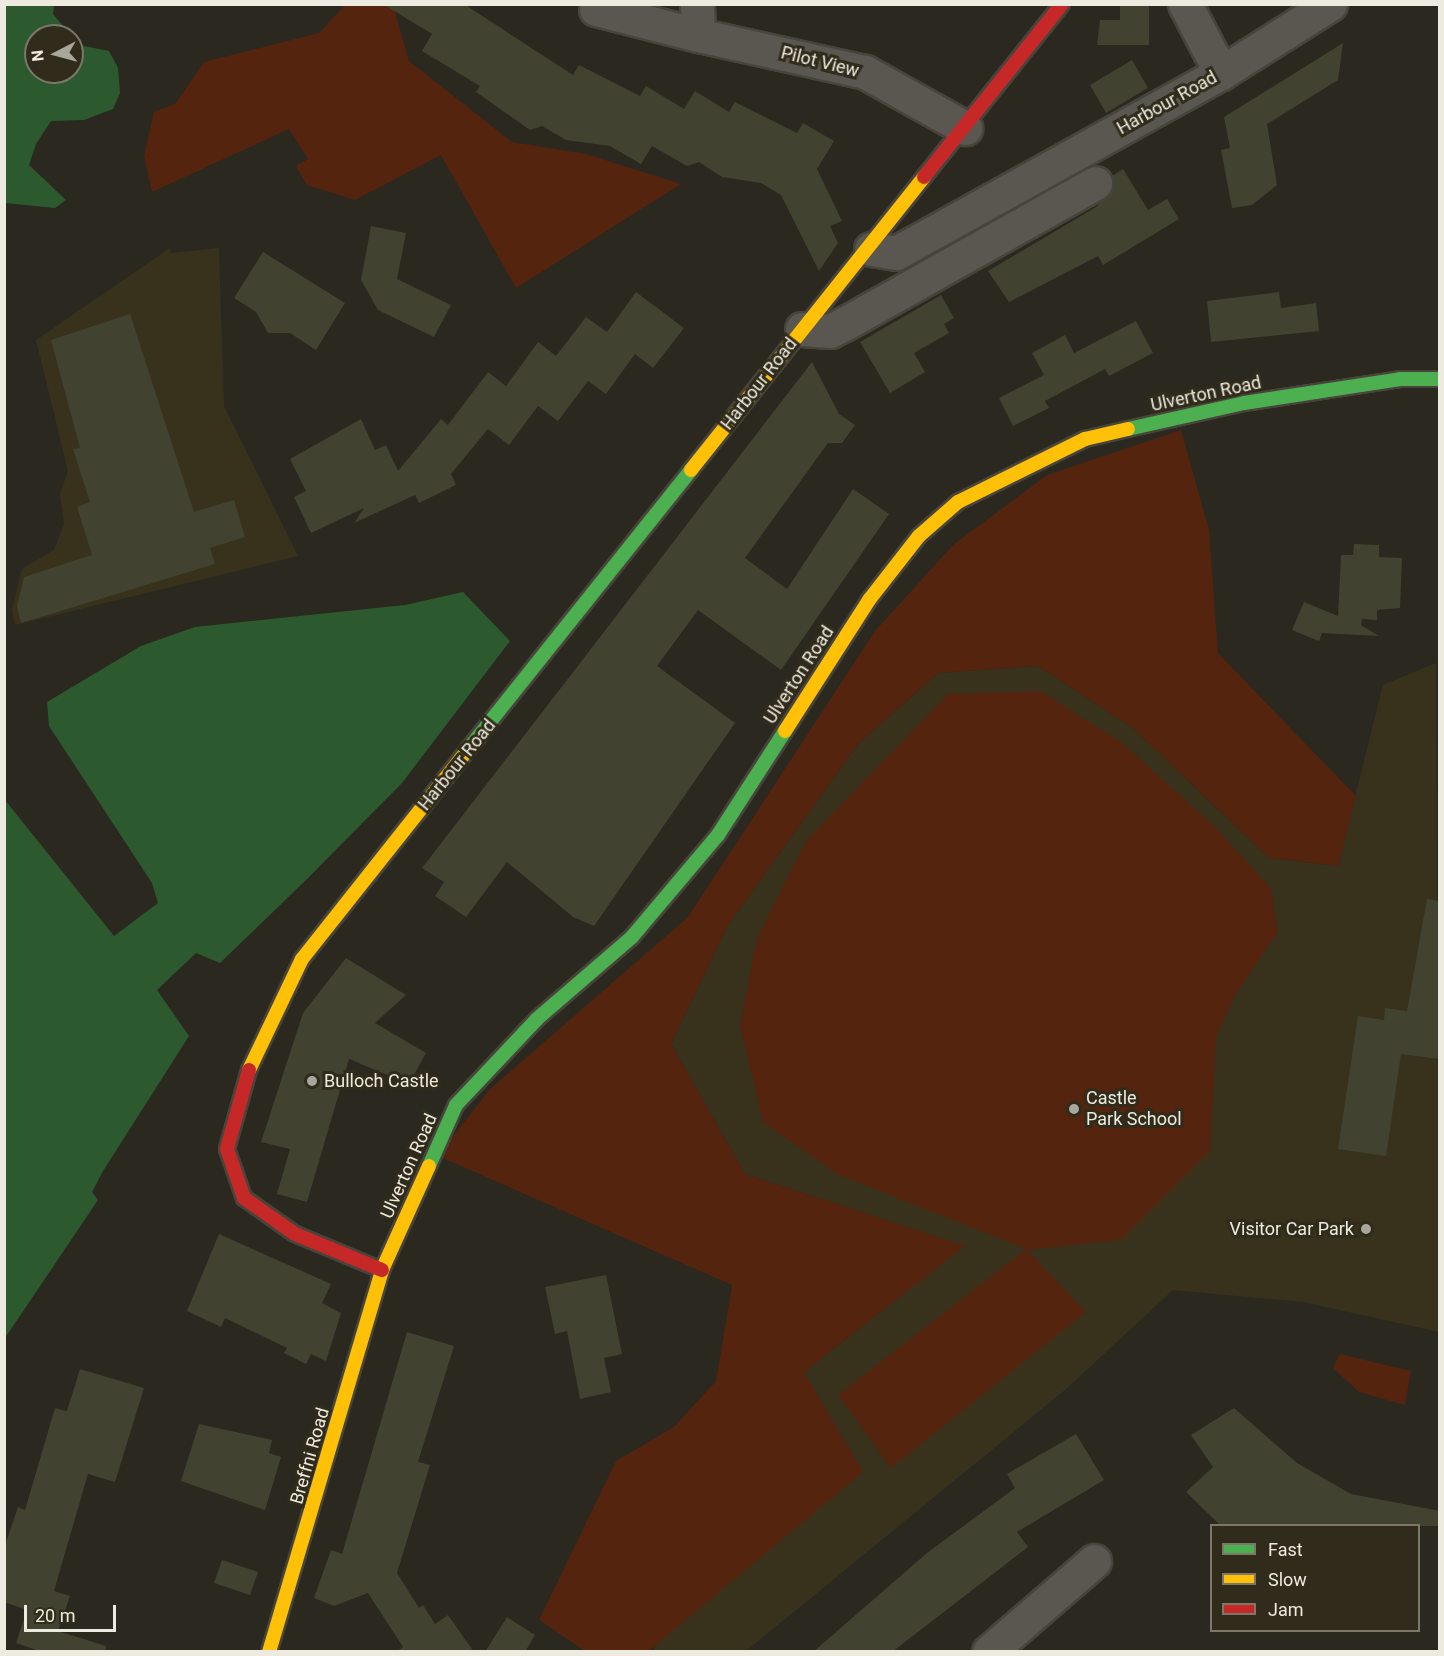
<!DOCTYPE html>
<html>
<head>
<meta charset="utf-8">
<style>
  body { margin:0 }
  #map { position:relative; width:1444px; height:1656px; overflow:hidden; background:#2b281f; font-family:Roboto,sans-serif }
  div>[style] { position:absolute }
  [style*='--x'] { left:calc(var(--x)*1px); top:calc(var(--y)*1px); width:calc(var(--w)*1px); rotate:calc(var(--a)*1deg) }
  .built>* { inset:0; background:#38321c }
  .green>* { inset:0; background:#54240f }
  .water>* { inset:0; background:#2c5a2e }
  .building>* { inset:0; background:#414230 }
  .roads { filter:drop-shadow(2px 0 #47443c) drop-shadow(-2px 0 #47443c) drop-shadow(0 2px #47443c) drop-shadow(0 -2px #47443c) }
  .street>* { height:33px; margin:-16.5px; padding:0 16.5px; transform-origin:16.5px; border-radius:16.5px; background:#595750 }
  .fast>* { height:14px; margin:-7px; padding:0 7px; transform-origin:7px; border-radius:7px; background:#4caf50 }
  .slow>* { height:14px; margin:-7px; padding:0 7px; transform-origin:7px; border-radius:7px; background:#ffc107 }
  .jam>* { height:14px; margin:-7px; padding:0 7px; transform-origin:7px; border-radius:7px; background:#c62828 }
  .dots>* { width:16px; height:16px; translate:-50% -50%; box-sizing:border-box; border:3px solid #302b1a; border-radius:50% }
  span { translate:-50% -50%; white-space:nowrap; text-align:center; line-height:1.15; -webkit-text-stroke:6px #302b1a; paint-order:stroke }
  .street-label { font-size:18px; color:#edeadf }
  .poi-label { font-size:18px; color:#edeadf }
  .left { translate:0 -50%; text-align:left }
  .right { translate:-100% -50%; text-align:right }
  .frame { position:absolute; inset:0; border:6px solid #edeadf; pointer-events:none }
  .legend { position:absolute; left:1210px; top:1524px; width:210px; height:108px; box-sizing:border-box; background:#302b1a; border:2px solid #7c7769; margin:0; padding:8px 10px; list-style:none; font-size:18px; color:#edeadf }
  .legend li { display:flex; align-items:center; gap:12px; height:30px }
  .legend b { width:30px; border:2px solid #7c7769 }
  .north { position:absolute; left:24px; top:24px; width:60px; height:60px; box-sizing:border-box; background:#302b1a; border:2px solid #7c7769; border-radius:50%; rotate:264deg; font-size:16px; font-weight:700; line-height:24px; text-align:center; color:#edeadf }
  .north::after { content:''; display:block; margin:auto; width:21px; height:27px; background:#a9a69c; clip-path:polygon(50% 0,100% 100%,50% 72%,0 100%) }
  .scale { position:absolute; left:24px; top:1605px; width:92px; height:27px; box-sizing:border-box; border:3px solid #edeadf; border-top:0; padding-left:8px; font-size:18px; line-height:21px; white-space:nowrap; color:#edeadf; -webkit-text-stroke:4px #302b1a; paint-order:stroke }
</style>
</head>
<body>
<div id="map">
  <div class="built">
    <i style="clip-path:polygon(170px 248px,171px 253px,219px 248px,224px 406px,298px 556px,15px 625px,12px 610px,22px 569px,54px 550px,64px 524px,60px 494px,68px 471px,36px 340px)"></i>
    <i style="clip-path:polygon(1436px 663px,1439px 1332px,1303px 1302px,1173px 1290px,1065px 1390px,746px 1651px,652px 1652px,804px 1372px,964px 1246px,745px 1174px,671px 1044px,728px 925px,858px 744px,938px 673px,1038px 666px,1133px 728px,1269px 858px,1338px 866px,1383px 685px)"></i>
  </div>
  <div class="green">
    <i style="clip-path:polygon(345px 5px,393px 5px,409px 61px,512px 142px,586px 154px,681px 184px,516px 288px,441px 155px,355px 200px,307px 185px,296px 166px,308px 159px,289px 129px,152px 192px,144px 156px,154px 112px,175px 104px,204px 62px,319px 33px)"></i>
    <i style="clip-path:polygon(1181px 430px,1209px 530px,1218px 653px,1356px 796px,1338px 866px,1269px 858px,1133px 728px,1038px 666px,938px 673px,858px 744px,728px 925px,671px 1044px,745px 1174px,965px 1246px,804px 1372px,863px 1472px,649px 1651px,585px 1651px,539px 1620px,616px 1461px,674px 1427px,716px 1381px,732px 1285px,438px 1156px,489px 1090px,688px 917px,875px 631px,953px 545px,1047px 475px)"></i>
    <i style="clip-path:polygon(1040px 691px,1121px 742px,1212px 824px,1271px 888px,1278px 932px,1235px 995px,1216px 1037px,1210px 1151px,1121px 1240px,1027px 1250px,1086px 1312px,891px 1468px,838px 1395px,1026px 1249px,837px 1174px,763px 1122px,740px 1026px,757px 938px,806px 841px,948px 694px)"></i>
    <i style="clip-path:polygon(1340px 1354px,1411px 1371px,1405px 1405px,1359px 1392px,1333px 1368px)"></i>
  </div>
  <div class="water">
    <i style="clip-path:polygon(evenodd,4px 5px,54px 5px,53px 14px,79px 45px,109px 51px,118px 68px,120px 93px,113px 109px,84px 120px,51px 121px,36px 144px,29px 165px,66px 200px,55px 208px,5px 203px,4px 5px,36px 36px,72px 36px,72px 72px,36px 72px,36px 36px)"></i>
    <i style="clip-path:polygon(463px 592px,510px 641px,402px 783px,307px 879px,220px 963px,196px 953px,157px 990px,189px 1036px,103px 1171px,92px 1192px,98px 1200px,5px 1338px,5px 800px,114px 936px,158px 903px,152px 883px,49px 726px,47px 702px,141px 646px,195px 627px,405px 605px)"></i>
  </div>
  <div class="building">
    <i style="clip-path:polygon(383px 4px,464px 4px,573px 75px,579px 65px,640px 96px,646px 86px,684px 109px,695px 91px,729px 112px,735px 102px,797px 133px,803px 123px,834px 141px,817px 169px,842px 221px,830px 226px,838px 243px,819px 271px,781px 195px,761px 183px,722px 177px,699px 162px,687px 166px,652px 146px,641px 164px,610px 146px,566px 140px,542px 126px,530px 130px,476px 92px,480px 86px,422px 51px,432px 34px)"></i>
    <i style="clip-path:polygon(1120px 4px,1149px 4px,1149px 45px,1097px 45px,1100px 20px,1120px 20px)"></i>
    <i style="clip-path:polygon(1343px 43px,1338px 80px,1267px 124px,1277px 185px,1252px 205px,1232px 208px,1221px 150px,1230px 148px,1224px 117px)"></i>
    <i style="clip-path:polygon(1132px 60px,1148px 88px,1106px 113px,1090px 85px)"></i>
    <i style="clip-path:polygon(1123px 169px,1148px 210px,1167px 199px,1179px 219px,1103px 265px,1098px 256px,1009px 302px,988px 271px,1096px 207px,1111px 192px,1112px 176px)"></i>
    <i style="clip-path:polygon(371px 226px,406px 233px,397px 279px,451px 305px,434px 337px,378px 310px,361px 280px)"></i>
    <i style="clip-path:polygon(263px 252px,345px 303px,316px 350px,290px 333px,268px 333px,256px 312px,234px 298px)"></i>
    <i style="clip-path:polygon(636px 292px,684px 328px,653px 368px,635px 354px,606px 394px,588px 381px,558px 421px,538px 406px,509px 445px,488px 429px,451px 474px,456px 485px,419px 503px,415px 495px,354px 523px,364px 508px,311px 533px,294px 497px,306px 491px,290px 459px,361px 419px,375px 450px,386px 445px,398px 471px,441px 419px,448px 425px,488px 372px,506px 386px,538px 342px,556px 356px,586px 317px,607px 332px)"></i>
    <i style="clip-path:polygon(1279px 292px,1281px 308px,1316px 303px,1319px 331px,1211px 342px,1207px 301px)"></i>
    <i style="clip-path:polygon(941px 295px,954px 318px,944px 324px,949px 333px,914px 353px,925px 372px,890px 393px,860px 342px)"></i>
    <i style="clip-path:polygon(130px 314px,194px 512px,234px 500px,245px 537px,210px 548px,215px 564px,21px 623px,17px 606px,24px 577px,92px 555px,77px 507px,90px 502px,73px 449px,80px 448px,51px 340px)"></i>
    <i style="clip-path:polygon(1136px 321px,1153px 353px,1109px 376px,1105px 369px,1045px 401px,1049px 408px,1013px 426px,999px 398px,1044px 375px,1032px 353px,1065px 335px,1074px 353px)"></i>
    <i style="clip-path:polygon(812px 362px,839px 414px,855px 425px,842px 443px,828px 443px,745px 558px,787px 589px,853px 489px,889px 514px,781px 670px,698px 610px,657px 666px,735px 723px,594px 926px,573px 917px,507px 862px,466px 917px,435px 896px,444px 882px,422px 868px)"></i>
    <i style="clip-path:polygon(1354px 544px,1379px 545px,1379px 557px,1402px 558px,1400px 608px,1377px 610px,1377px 620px,1362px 619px,1361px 625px,1379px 636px,1322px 633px,1319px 641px,1292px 630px,1304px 602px,1338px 616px,1341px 555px,1353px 555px)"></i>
    <i style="clip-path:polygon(1427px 899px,1440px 901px,1440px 1059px,1401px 1054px,1386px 1156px,1338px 1149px,1358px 1016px,1384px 1020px,1385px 1008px,1407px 1011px)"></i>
    <i style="clip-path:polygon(346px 958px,406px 995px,375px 1023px,426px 1053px,409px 1084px,349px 1059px,307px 1202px,277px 1194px,290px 1149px,261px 1142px,303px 1013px)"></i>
    <i style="clip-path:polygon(219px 1234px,331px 1284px,322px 1303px,341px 1313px,326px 1361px,311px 1354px,306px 1364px,284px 1353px,287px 1348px,225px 1318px,221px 1327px,187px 1311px)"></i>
    <i style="clip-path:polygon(606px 1275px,622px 1354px,604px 1358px,611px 1392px,580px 1399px,567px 1331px,555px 1334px,545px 1287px)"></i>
    <i style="clip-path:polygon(407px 1332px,454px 1346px,418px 1462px,430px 1465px,397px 1573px,419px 1608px,423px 1605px,435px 1624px,448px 1615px,474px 1652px,396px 1652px,403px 1647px,368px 1593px,334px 1606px,314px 1598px,331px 1550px,342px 1554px)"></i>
    <i style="clip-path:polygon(80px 1369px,144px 1388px,115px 1482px,88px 1474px,54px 1591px,70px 1596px,58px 1631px,106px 1646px,105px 1652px,42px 1652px,16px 1643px,27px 1610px,4px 1602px,4px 1548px,18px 1507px,25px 1510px,55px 1408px,67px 1411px)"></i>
    <i style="clip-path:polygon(1234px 1408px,1297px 1463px,1351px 1494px,1440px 1511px,1440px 1526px,1221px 1526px,1186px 1492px,1213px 1467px,1191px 1435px)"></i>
    <i style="clip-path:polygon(199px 1424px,272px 1440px,269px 1453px,281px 1457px,265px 1510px,181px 1481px)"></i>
    <i style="clip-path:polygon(1076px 1434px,1104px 1480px,1017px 1532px,1028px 1547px,892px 1652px,813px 1652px,927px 1553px,1015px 1488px,1007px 1474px)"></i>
    <i style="clip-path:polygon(222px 1560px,258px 1572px,250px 1595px,214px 1583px)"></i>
    <i style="clip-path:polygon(507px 1617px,535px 1635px,525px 1652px,485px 1652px)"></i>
  </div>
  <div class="roads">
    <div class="street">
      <i style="--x:598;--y:4;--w:5;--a:112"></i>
      <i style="--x:596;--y:9;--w:105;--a:14.3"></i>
      <i style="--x:698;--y:35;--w:171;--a:12.5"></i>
      <i style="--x:865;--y:72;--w:115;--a:29.2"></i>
      <i style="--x:697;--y:4;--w:31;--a:88"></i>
      <i style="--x:1185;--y:4;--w:78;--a:62.4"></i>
      <i style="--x:871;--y:249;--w:25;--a:9"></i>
      <i style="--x:896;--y:253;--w:372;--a:-29"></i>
      <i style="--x:1221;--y:73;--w:129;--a:-32.3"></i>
      <i style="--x:802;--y:329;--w:28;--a:4"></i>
      <i style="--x:830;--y:331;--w:16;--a:-27"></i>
      <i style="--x:844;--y:324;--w:288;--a:-29.3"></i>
      <i style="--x:989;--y:1652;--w:139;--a:-40.9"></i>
    </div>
    <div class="fast">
      <i style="--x:1128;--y:429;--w:119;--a:-12.6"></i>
      <i style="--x:1244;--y:403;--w:158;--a:-8.7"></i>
      <i style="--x:1400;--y:379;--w:40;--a:0"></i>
      <i style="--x:462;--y:757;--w:367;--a:-51.4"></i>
      <i style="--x:429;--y:1166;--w:67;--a:-66.1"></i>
      <i style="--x:456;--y:1105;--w:118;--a:-46.7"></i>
      <i style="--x:537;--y:1019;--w:125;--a:-40.8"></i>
      <i style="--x:632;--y:937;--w:133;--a:-49.9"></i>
      <i style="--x:718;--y:835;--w:124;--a:-57.2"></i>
    </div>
    <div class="slow">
      <i style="--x:691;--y:470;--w:374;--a:-51.5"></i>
      <i style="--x:785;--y:731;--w:156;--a:-57.3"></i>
      <i style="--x:869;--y:600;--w:81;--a:-52"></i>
      <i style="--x:919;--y:536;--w:52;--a:-41.1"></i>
      <i style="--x:958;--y:502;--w:142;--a:-26.4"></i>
      <i style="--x:1085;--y:439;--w:44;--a:-13.1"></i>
      <i style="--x:249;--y:1070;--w:123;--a:-64.5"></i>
      <i style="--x:302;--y:959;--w:258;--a:-51.6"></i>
      <i style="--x:269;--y:1652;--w:398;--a:-73.5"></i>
      <i style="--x:382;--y:1270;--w:114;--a:-65.7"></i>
    </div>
    <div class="jam">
      <i style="--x:924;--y:177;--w:221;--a:-51.4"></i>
      <i style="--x:249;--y:1070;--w:82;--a:105.6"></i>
      <i style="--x:227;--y:1149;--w:52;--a:70.9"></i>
      <i style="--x:244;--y:1198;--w:62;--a:35.2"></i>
      <i style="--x:295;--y:1234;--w:94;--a:22.5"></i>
    </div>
  </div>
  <div class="dots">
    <i style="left:312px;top:1081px;background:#a9a69c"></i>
    <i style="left:1074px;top:1109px;background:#a9a69c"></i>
    <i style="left:1366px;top:1229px;background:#a9a69c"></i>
  </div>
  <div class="street-label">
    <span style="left:820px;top:62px;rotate:14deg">Pilot View</span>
    <span style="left:1167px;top:103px;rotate:-29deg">Harbour Road</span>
    <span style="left:759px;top:384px;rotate:-52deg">Harbour Road</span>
    <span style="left:1206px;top:394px;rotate:-12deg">Ulverton Road</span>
    <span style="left:799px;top:675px;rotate:-57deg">Ulverton Road</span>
    <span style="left:457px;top:765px;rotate:-51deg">Harbour Road</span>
    <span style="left:409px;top:1166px;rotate:-66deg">Ulverton Road</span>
    <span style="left:310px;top:1456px;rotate:-74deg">Breffni Road</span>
  </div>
  <div class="poi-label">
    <span class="left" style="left:324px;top:1081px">Bulloch Castle</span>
    <span class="left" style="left:1086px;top:1109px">Castle<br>Park School</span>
    <span class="right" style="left:1354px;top:1229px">Visitor Car Park</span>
  </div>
  <div class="frame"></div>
  <ul class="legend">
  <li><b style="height:8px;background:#4caf50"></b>Fast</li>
  <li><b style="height:8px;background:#ffc107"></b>Slow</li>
  <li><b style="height:8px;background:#c62828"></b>Jam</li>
  </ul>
  <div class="north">N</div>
  <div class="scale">20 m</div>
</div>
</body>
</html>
